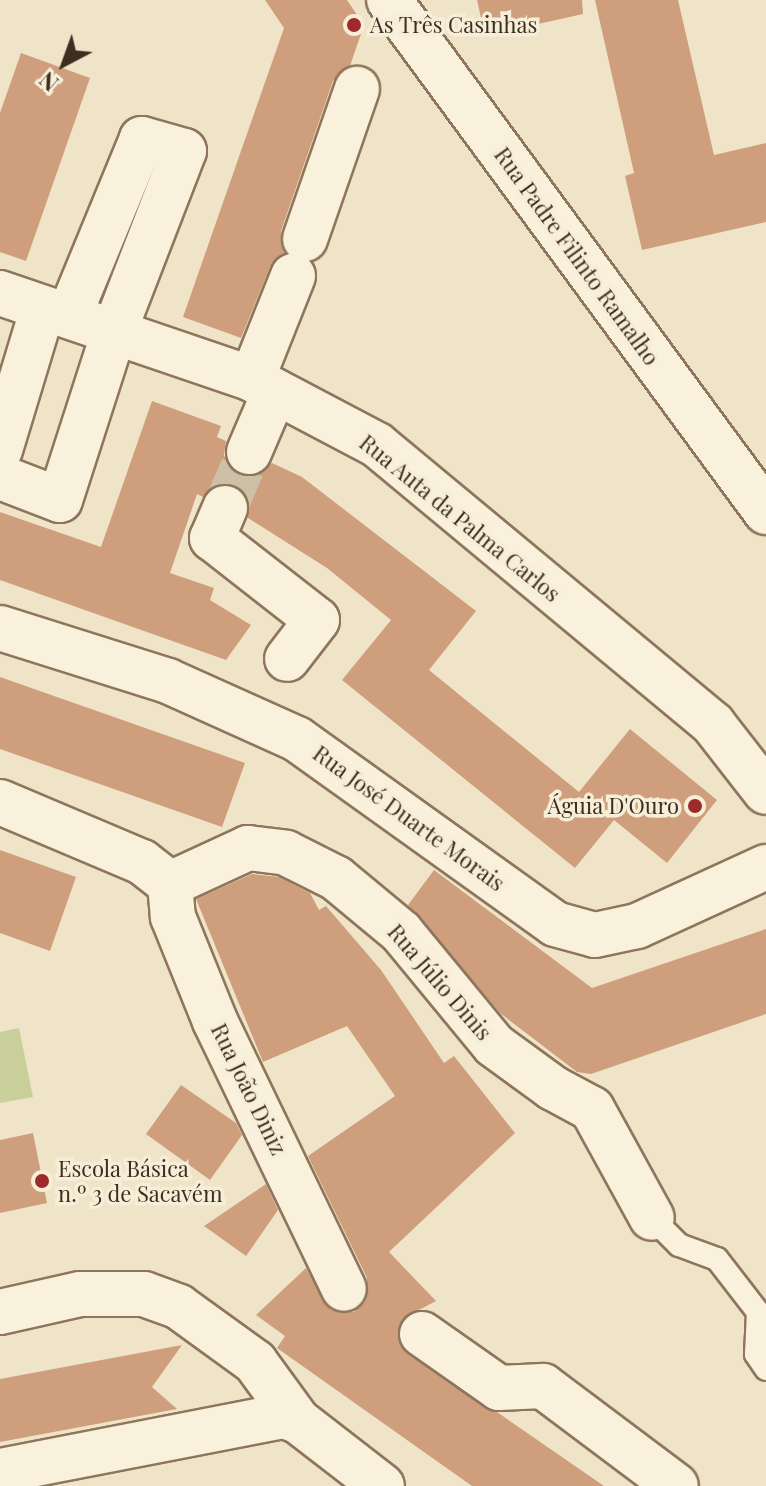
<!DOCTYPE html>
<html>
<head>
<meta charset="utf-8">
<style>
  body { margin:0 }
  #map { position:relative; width:766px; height:1486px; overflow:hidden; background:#f0e4c8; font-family:"Playfair Display",serif }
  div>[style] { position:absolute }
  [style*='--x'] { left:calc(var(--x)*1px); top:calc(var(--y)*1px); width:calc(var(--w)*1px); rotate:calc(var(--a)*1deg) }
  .green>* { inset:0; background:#c9cf9b }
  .building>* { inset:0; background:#cf9f7d }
  .street-tunnel>* { height:44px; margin-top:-22px; transform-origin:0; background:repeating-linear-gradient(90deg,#ccc0a6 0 44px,transparent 0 66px) }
  .roads { filter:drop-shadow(2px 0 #8d765c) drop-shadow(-2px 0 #8d765c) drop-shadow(0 2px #8d765c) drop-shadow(0 -2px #8d765c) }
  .lane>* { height:22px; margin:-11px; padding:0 11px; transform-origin:11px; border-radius:11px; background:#faf1dc }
  .street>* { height:44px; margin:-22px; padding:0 22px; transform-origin:22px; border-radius:22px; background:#faf1dc }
  .secondary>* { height:44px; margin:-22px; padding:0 22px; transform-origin:22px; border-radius:22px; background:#faf1dc }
  .dots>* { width:22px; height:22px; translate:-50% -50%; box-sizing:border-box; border:4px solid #f7eed8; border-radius:50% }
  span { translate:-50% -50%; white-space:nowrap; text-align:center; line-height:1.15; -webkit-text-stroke:7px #f7eed8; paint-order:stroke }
  .poi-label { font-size:22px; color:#3d2e20 }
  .left { translate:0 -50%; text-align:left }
  .right { translate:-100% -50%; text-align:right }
  .street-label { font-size:22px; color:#3d2e20 }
  .north { position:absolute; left:24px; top:24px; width:80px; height:80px; -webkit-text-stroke:6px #f7eed8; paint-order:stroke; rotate:221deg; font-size:22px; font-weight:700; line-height:32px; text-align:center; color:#3d2e20 }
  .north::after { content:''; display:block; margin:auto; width:28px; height:36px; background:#3d2e20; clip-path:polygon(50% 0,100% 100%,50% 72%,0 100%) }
</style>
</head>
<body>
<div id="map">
  <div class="green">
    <i style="clip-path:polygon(19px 1028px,33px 1097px,0 1103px,0 1032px)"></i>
  </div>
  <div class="building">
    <i style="clip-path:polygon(265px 0,347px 0,364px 25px,350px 66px,333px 81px,281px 231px,284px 254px,270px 267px,241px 338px,183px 317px,284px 28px)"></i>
    <i style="clip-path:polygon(477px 0,582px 0,583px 14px,485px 36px)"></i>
    <i style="clip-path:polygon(595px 0,678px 0,714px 155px,766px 143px,766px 222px,642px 250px,625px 176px,634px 173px)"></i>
    <i style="clip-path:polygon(21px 53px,90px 78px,26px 261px,0 252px,0 113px)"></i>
    <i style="clip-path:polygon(152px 401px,221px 426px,217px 437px,226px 441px,224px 456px,239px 475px,253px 477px,272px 463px,302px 477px,476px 611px,429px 670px,579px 792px,630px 729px,717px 800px,667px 863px,614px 820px,575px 868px,342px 680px,391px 620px,327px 568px,248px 518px,245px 494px,234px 485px,221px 483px,203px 497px,197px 494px,170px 573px,214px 588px,210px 600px,251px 625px,226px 660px,0 580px,0 512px,101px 547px)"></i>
    <i style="clip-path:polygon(0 677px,245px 763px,222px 827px,0 749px)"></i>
    <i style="clip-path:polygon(0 850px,76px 877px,50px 951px,0 933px)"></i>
    <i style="clip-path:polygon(434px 870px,592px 988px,766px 929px,766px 1014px,591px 1074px,577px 1072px,500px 1013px,408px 905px)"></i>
    <i style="clip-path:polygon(252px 874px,279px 877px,310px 893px,319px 910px,326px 906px,381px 970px,444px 1063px,454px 1056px,515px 1133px,389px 1252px,436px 1301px,402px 1319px,400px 1345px,604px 1486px,472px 1486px,277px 1348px,285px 1336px,256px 1315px,306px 1268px,331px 1310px,354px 1312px,365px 1302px,367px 1278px,308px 1156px,395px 1096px,347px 1026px,263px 1062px,196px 899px)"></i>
    <i style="clip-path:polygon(181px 1085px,236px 1123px,242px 1135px,210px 1180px,146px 1134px)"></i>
    <i style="clip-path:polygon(33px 1133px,47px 1203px,0 1213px,0 1140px)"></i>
    <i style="clip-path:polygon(266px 1184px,278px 1210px,246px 1256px,204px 1226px)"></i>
    <i style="clip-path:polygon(182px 1345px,152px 1387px,177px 1409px,0 1442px,0 1379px)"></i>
  </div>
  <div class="street-tunnel">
    <i style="--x:225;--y:508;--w:61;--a:-66.8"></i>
  </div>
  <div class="roads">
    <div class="lane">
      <i style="--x:652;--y:1218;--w:38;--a:45"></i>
      <i style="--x:679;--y:1245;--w:40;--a:20.2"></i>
      <i style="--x:717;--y:1259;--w:67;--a:52.3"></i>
      <i style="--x:758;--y:1312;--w:42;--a:92.7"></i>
      <i style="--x:756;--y:1354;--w:18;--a:56"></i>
    </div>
    <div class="street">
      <i style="--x:305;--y:239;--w:159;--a:-70.9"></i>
      <i style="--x:252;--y:379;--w:111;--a:-68.3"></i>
      <i style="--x:0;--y:450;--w:148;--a:-73.2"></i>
      <i style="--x:249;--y:452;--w:66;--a:-66.9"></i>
      <i style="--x:0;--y:477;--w:64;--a:21"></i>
      <i style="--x:60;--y:500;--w:176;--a:-72.2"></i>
      <i style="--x:114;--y:332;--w:194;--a:-68.9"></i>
      <i style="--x:184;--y:151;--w:44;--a:-164.1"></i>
      <i style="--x:142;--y:139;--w:191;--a:112.4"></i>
      <i style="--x:225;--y:508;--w:33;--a:113"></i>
      <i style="--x:212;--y:538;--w:133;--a:38"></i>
      <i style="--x:317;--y:620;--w:49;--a:127.6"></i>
      <i style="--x:0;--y:628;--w:176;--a:17.5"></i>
      <i style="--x:168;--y:681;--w:141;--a:24.2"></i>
      <i style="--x:297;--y:739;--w:317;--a:35.6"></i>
      <i style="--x:555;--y:924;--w:41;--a:15.4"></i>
      <i style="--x:595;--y:935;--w:43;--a:-12.1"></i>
      <i style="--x:637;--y:926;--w:142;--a:-24.6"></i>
      <i style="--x:0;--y:802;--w:154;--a:22.9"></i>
      <i style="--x:142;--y:862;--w:36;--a:38"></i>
      <i style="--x:170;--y:884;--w:86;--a:-24.8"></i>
      <i style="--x:248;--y:848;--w:38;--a:7"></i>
      <i style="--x:286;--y:853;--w:56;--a:26.6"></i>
      <i style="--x:336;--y:878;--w:85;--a:39.7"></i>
      <i style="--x:401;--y:932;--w:146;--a:50.5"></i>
      <i style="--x:494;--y:1045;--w:73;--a:36.1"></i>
      <i style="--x:553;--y:1088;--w:44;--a:28.3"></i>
      <i style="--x:592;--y:1109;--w:124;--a:61.2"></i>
      <i style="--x:170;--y:884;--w:33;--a:85"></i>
      <i style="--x:173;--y:917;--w:112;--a:68"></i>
      <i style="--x:215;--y:1021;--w:297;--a:64.3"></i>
      <i style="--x:0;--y:1312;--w:82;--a:-12.7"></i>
      <i style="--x:80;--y:1294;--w:64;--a:0"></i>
      <i style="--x:144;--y:1294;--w:37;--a:20"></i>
      <i style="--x:179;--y:1307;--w:94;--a:35.9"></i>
      <i style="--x:255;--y:1362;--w:73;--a:53.9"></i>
      <i style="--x:298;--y:1421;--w:106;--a:37.7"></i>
      <i style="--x:422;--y:1334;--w:94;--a:35"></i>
      <i style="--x:499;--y:1388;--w:44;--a:-2.6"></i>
      <i style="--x:543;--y:1386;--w:166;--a:36.9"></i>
      <i style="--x:0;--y:1471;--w:289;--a:-11"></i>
      <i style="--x:284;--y:1416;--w:15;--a:20"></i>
    </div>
    <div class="secondary">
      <i style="--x:389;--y:0;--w:636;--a:53.63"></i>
      <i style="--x:0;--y:293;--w:266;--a:18.8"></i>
      <i style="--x:252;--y:379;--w:141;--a:27.8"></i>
      <i style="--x:377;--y:445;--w:437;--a:39.7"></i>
      <i style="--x:713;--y:724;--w:86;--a:52.1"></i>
    </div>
  </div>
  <div class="dots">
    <i style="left:354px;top:25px;background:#9e2a2b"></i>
    <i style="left:695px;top:806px;background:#9e2a2b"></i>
    <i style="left:42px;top:1181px;background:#9e2a2b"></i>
  </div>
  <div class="poi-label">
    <span class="left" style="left:370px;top:25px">As Três Casinhas</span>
    <span class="right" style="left:679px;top:806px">Águia D'Ouro</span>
    <span class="left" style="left:58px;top:1181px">Escola Básica<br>n.º 3 de Sacavém</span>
  </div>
  <div class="street-label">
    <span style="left:577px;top:256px;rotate:54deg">Rua Padre Filinto Ramalho</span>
    <span style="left:460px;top:518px;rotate:39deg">Rua Auta da Palma Carlos</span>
    <span style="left:409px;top:818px;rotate:36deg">Rua José Duarte Morais</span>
    <span style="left:440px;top:982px;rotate:49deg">Rua Júlio Dinis</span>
    <span style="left:249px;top:1089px;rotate:64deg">Rua João Diniz</span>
  </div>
  <div class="north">N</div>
</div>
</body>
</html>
